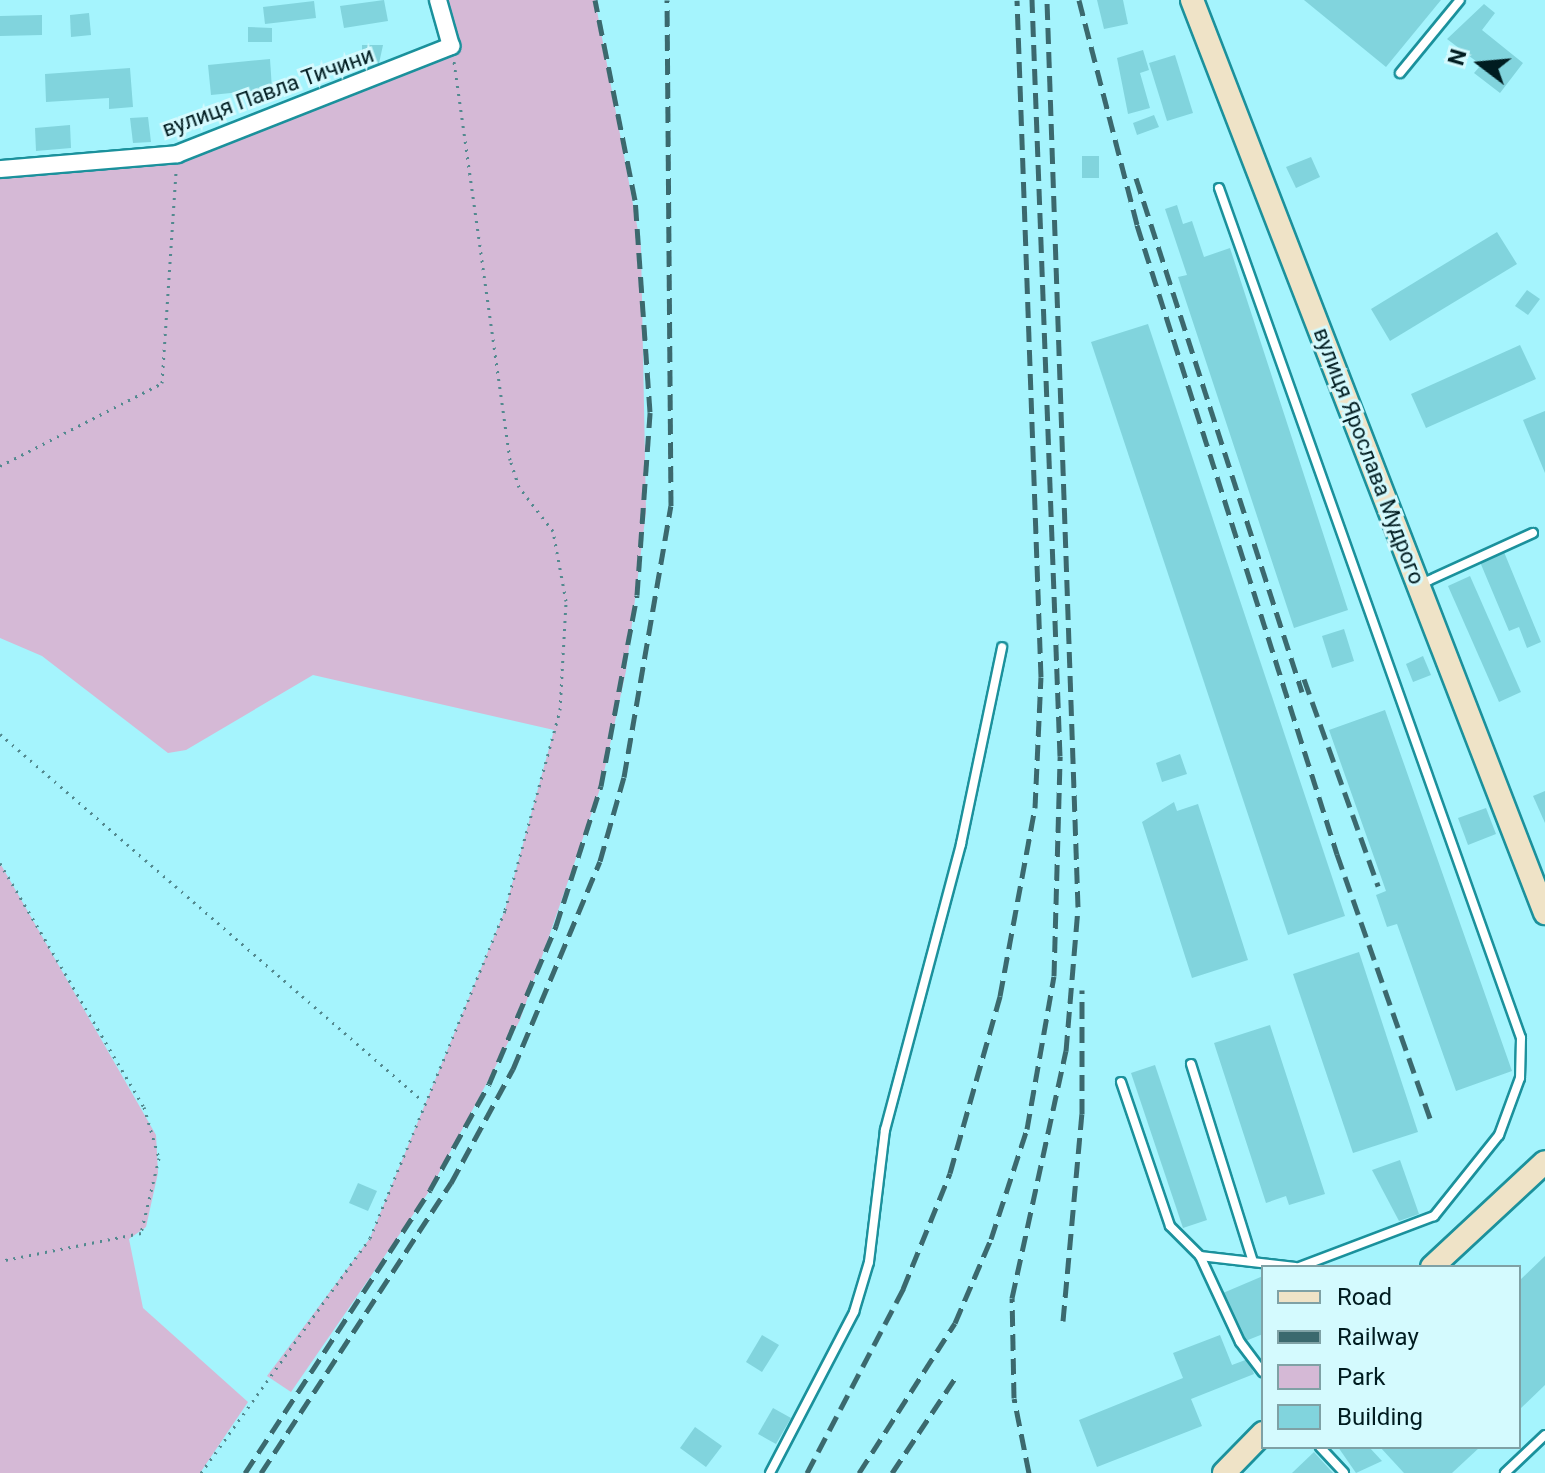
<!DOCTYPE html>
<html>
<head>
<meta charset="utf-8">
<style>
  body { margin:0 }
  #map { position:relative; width:1545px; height:1473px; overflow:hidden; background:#a5f4fd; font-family:Roboto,sans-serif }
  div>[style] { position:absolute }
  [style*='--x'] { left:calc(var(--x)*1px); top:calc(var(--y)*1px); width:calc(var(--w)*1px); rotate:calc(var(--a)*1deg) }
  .green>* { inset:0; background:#d5b9d6 }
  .building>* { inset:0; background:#81d4dd }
  .path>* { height:3px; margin-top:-1.5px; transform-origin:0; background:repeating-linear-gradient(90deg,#53898f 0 2px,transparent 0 8px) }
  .roads { filter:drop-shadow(2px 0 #1b919c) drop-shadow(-2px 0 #1b919c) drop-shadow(0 2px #1b919c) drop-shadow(0 -2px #1b919c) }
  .lane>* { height:8px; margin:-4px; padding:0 4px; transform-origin:4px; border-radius:4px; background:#fff }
  .street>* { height:16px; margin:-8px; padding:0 8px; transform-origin:8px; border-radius:8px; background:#fff }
  .secondary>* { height:22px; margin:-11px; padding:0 11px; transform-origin:11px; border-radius:11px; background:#efe3c7 }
  .rail>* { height:5px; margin-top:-2.5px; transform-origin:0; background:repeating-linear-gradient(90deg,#3b696e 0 16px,transparent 0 24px) }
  span { translate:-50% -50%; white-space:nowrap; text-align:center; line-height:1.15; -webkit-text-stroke:6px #d4fafe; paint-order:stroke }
  .street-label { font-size:22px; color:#001c20 }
  .legend { position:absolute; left:1261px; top:1265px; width:260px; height:184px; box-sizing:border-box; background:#d4fafe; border:2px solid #7fa1a5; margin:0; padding:10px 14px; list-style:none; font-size:24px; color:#001c20 }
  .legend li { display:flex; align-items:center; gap:16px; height:40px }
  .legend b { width:40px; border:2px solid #7fa1a5 }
  .north { position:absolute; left:1441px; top:24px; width:80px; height:80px; -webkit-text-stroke:6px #d4fafe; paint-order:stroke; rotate:286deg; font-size:22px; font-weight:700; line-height:32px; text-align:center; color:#001c20 }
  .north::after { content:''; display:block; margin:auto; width:28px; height:36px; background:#001c20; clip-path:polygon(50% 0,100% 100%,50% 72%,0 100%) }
</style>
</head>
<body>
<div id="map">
  <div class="green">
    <i style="clip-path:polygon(438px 0,595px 0,641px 247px,646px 512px,626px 671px,601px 786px,520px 1020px,430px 1190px,291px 1392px,267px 1376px,370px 1238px,505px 910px,554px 730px,313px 675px,186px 750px,168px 753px,42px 656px,0 638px,0 169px,177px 154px,450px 46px)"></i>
    <i style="clip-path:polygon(0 863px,156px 1135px,158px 1173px,146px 1227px,129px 1239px,143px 1308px,248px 1402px,200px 1473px,0 1473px)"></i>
  </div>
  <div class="building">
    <i style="clip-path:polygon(384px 0,388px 21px,344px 28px,340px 6px)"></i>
    <i style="clip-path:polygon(1097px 0,1123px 0,1128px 24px,1104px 29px)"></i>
    <i style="clip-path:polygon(1304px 0,1441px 0,1386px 67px)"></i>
    <i style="clip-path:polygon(314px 1px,316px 18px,265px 24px,263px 7px)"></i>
    <i style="clip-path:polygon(1484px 4px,1495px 13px,1482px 30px,1523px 63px,1500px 93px,1474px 73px,1481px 65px,1447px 39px)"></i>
    <i style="clip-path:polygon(89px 13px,91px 35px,71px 37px,70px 15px)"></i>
    <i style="clip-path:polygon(42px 15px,42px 35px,0 36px,0 16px)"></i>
    <i style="clip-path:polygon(248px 27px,272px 28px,272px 42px,248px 42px)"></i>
    <i style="clip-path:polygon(362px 45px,383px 45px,378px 68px,362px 68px)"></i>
    <i style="clip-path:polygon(1143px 50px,1149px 70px,1140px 73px,1150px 108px,1128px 114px,1117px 58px)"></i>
    <i style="clip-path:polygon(1175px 55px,1193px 113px,1167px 121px,1149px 63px)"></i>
    <i style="clip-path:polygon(270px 59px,272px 89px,211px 95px,208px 65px)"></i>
    <i style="clip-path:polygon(130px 68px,133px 107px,109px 109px,109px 98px,46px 102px,45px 74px)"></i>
    <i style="clip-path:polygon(1154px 115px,1159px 127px,1137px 135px,1133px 123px)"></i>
    <i style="clip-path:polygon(148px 117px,151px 142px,133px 143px,130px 118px)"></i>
    <i style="clip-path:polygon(70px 125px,71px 148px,36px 151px,35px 128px)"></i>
    <i style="clip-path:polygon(1082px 156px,1099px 156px,1099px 178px,1082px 178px)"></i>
    <i style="clip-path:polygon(1311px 157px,1320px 177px,1296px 188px,1286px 167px)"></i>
    <i style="clip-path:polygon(1177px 205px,1183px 224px,1192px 221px,1204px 257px,1230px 248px,1348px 610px,1294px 628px,1178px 277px,1187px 275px,1165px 209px)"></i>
    <i style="clip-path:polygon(1497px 232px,1517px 264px,1390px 341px,1371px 309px)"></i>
    <i style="clip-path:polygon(1527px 290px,1540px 299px,1528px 315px,1515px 306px)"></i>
    <i style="clip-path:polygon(1148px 324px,1345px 916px,1288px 935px,1091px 342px)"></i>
    <i style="clip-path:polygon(1520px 345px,1536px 379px,1426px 428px,1411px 394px)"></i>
    <i style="clip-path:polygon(1545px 411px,1545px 473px,1523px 420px)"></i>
    <i style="clip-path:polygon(1504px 552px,1541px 642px,1527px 648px,1519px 627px,1509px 631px,1480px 562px)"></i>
    <i style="clip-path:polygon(1470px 576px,1521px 692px,1499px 702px,1448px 586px)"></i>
    <i style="clip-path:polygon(1344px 629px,1354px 661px,1332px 668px,1322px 636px)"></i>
    <i style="clip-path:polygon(1423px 656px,1431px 675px,1413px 682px,1406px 664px)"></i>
    <i style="clip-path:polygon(1385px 710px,1512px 1071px,1456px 1091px,1397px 924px,1387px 927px,1376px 895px,1386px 891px,1329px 730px)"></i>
    <i style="clip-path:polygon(1180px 754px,1187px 774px,1162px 782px,1156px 763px)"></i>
    <i style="clip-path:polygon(1545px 791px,1545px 823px,1533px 796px)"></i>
    <i style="clip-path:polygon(1174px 802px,1177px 811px,1198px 804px,1248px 960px,1192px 978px,1142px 822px)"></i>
    <i style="clip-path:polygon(1486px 808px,1496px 834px,1468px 845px,1458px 818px)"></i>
    <i style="clip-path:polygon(1359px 952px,1418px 1132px,1353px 1153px,1293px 974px)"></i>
    <i style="clip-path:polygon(1270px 1025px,1325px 1194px,1289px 1205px,1286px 1196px,1266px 1203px,1214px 1043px)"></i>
    <i style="clip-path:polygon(1155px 1065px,1207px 1220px,1183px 1228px,1131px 1073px)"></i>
    <i style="clip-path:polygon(1400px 1160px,1419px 1214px,1399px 1221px,1372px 1170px)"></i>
    <i style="clip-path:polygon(358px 1183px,377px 1191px,368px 1211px,349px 1203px)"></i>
    <i style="clip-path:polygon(1545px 1256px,1545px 1385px,1519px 1410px,1519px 1281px)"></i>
    <i style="clip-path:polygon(1263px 1276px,1263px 1334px,1243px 1342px,1223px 1293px)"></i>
    <i style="clip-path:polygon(762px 1335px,779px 1345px,762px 1372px,746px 1362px)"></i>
    <i style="clip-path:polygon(1220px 1335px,1232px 1365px,1248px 1359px,1254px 1374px,1191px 1399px,1202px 1426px,1097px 1467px,1079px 1420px,1183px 1378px,1173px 1353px)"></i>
    <i style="clip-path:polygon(773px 1408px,791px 1418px,776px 1444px,758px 1434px)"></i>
    <i style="clip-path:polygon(695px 1427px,722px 1446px,706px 1467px,680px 1448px)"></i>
    <i style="clip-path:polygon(1338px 1447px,1369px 1447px,1382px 1461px,1356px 1473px)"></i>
    <i style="clip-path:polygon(1380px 1447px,1480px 1447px,1452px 1473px,1404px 1473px)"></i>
    <i style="clip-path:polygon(1314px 1452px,1333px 1473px,1292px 1473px)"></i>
  </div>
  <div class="path">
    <i style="--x:0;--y:466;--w:182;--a:-27.1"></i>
    <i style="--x:162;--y:383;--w:212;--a:-86.2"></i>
    <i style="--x:0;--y:734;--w:559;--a:40.94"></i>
    <i style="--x:0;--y:863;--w:283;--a:59.5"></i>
    <i style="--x:144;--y:1107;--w:53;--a:73.6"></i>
    <i style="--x:159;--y:1158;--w:77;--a:103.5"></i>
    <i style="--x:141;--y:1233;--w:144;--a:168.8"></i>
    <i style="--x:201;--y:1473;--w:289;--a:-54.3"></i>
    <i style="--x:370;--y:1238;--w:355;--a:-67.6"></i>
    <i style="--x:505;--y:910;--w:207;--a:-74.6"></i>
    <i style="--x:560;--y:710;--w:109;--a:-86.8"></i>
    <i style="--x:566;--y:601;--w:71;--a:-100.5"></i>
    <i style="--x:553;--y:531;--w:56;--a:-127.7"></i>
    <i style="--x:519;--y:487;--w:28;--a:-108"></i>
    <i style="--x:510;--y:460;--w:403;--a:-98"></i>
  </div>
  <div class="roads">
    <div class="lane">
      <i style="--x:1400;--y:73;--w:94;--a:-50.6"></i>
      <i style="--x:1219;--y:188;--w:902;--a:70.44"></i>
      <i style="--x:1521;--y:1038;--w:40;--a:91.4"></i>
      <i style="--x:1520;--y:1078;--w:61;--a:110.2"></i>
      <i style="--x:1499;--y:1135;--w:104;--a:128.7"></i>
      <i style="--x:1434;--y:1216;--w:144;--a:159.3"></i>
      <i style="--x:1421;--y:584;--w:123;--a:-24.5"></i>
      <i style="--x:1191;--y:1064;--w:207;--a:72.6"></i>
      <i style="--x:1121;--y:1082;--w:152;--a:71.2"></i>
      <i style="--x:1170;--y:1226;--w:42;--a:45"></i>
      <i style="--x:1200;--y:1256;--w:95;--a:65.1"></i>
      <i style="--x:1240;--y:1342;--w:38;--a:53"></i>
      <i style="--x:1200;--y:1256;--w:96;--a:6.6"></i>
      <i style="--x:1320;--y:1447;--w:35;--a:47"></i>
      <i style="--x:770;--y:1473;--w:182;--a:-62.4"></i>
      <i style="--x:854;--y:1312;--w:52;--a:-73.3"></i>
      <i style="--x:869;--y:1262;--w:133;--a:-83.1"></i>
      <i style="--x:885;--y:1130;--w:296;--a:-75.1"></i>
      <i style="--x:961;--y:844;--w:201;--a:-78.2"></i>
      <i style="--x:1505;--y:1473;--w:55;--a:-43.5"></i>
    </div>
    <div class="street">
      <i style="--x:0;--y:169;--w:178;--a:-4.8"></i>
      <i style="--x:177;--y:154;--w:295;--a:-21.5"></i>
      <i style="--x:451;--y:46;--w:48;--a:-105.8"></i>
    </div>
    <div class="secondary">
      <i style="--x:1192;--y:0;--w:979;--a:68.86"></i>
      <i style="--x:1432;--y:1267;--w:154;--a:-42.9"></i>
      <i style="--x:1224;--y:1473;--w:56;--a:-45.7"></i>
    </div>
  </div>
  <div class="rail">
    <i style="--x:1079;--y:0;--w:232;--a:75.5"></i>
    <i style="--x:1137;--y:225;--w:660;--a:72.36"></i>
    <i style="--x:1337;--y:854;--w:280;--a:70.6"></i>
    <i style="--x:1136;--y:178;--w:540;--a:72.1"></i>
    <i style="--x:1304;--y:679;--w:220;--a:70.3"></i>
    <i style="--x:1063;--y:1321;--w:208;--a:-84.8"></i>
    <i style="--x:1082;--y:1114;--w:124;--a:-90"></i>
    <i style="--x:245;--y:1473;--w:338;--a:-56.8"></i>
    <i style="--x:430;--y:1190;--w:121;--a:-60.9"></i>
    <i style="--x:489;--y:1084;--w:172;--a:-67"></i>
    <i style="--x:556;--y:926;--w:147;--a:-72.2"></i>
    <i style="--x:601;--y:786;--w:194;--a:-79.3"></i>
    <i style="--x:637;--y:595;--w:183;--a:-85.9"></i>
    <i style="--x:650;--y:412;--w:213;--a:-94"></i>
    <i style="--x:635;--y:200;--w:204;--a:-101.3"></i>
    <i style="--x:261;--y:1473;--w:347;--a:-56.8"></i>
    <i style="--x:451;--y:1183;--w:130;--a:-61.5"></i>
    <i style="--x:513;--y:1069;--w:225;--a:-67.3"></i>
    <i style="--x:600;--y:861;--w:87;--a:-74.1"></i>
    <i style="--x:624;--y:777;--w:275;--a:-80.2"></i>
    <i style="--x:671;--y:506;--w:506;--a:-90.45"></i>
    <i style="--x:807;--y:1473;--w:208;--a:-62.4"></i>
    <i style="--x:903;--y:1289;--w:125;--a:-67.9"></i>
    <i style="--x:950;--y:1173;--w:184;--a:-74.2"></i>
    <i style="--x:1000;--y:996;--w:191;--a:-79.5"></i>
    <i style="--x:1035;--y:808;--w:131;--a:-87.4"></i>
    <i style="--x:1041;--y:677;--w:677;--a:-92.03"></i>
    <i style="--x:859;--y:1473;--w:178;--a:-57.4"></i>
    <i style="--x:955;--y:1323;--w:91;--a:-66.8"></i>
    <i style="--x:991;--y:1239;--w:116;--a:-71.9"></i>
    <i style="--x:1027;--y:1129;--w:155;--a:-80"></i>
    <i style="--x:1054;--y:976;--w:220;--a:-88.4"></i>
    <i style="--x:1060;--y:756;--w:757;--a:-92.12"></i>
    <i style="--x:892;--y:1473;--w:114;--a:-56.4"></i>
    <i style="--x:1029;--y:1473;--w:76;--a:-101.3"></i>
    <i style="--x:1014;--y:1398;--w:100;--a:-91.1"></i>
    <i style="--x:1012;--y:1298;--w:253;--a:-77.7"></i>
    <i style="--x:1066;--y:1051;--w:144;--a:-85.2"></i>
    <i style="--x:1078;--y:907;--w:908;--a:-91.96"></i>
  </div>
  <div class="street-label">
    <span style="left:268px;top:92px;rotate:-20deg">вулиця Павла Тичини</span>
    <span style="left:1369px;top:456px;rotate:69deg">вулиця Ярослава Мудрого</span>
  </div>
  <ul class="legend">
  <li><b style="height:10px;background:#efe3c7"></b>Road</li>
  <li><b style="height:10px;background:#3b696e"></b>Railway</li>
  <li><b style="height:22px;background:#d5b9d6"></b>Park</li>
  <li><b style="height:22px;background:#81d4dd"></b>Building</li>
  </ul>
  <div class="north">N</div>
</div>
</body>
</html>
